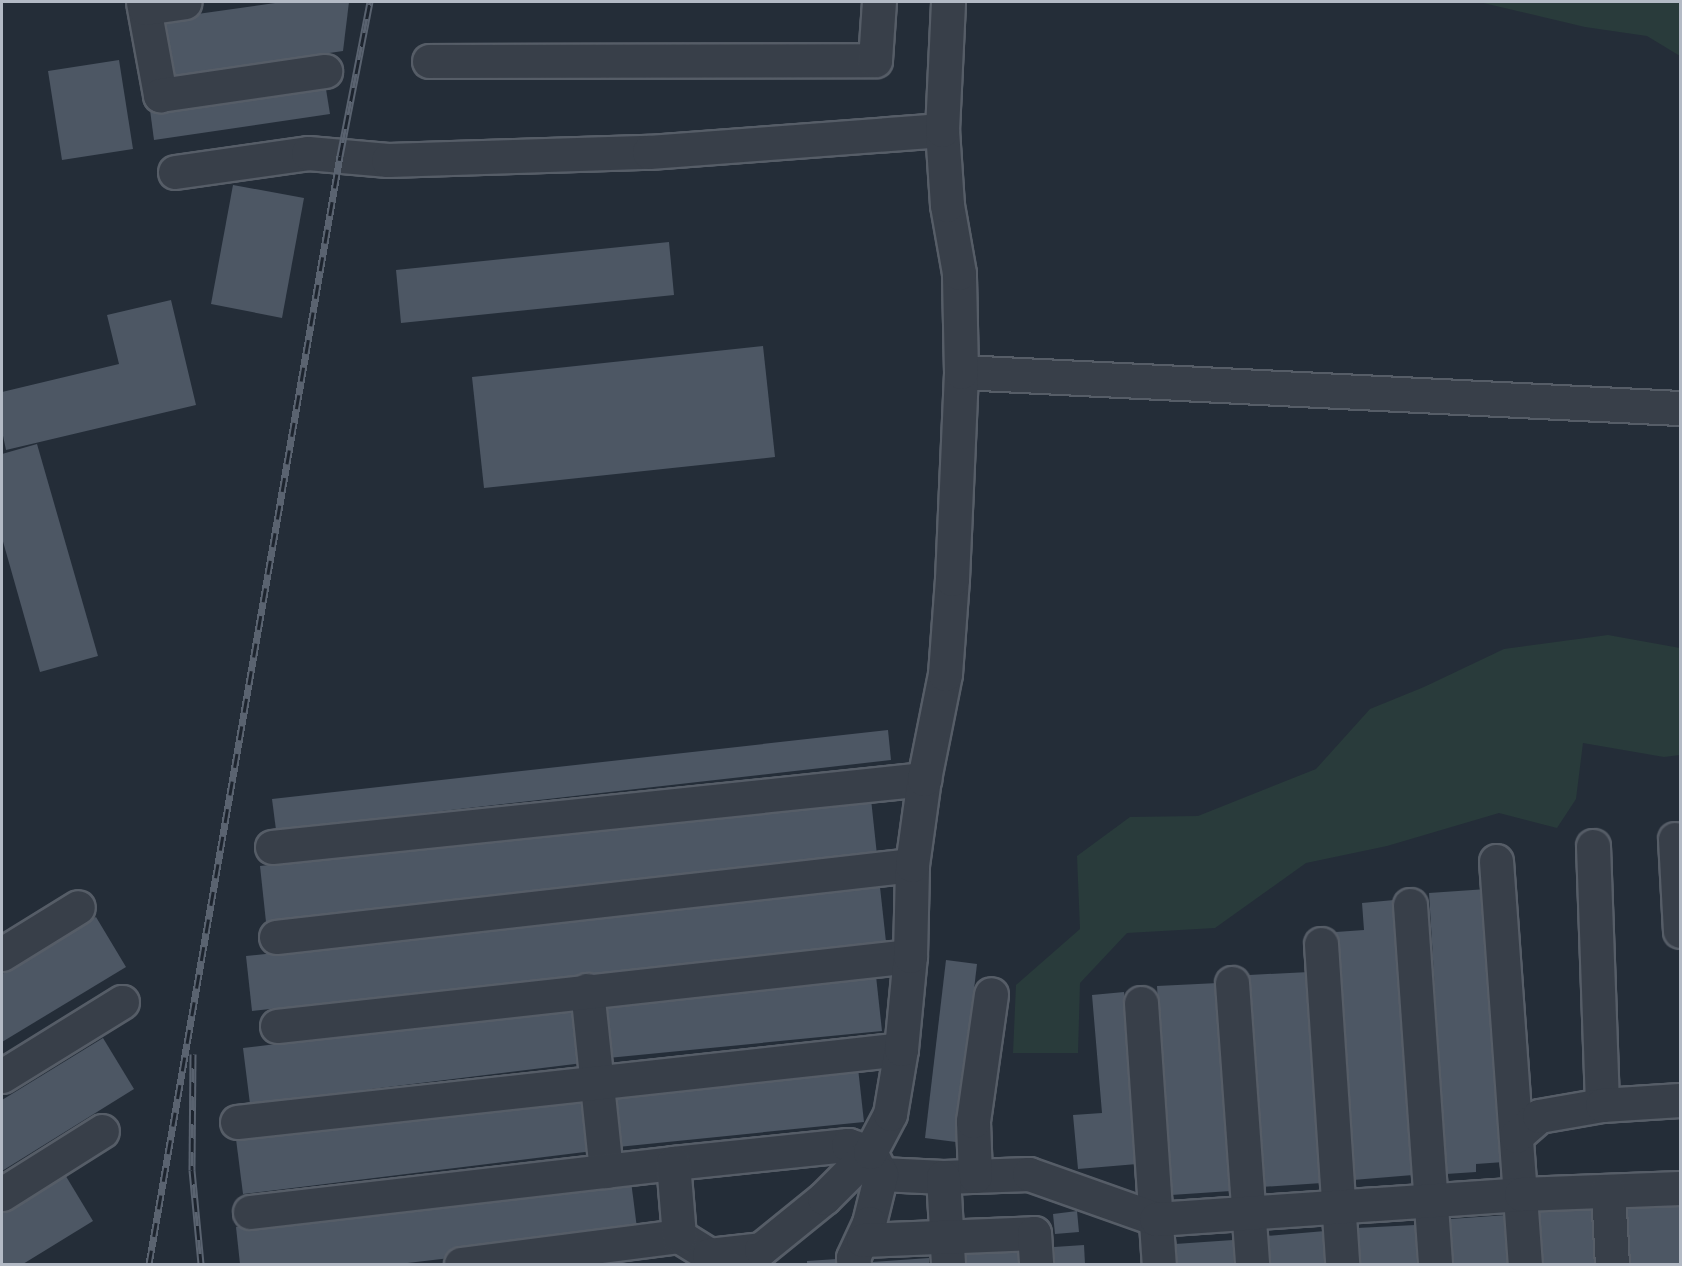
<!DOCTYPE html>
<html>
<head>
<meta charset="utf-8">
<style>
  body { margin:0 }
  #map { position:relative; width:1682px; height:1266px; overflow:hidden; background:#242d38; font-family:Barlow,sans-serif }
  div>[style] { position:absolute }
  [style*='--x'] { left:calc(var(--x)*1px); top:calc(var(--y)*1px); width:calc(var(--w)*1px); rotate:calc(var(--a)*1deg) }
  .green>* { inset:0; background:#293b3b }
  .building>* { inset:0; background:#4d5764 }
  .roads { filter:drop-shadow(2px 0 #565d67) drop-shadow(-2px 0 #565d67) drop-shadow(0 2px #565d67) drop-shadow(0 -2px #565d67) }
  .minor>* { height:33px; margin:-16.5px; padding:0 16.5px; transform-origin:16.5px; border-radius:16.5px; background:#383f49 }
  .rail>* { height:7px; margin-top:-3.5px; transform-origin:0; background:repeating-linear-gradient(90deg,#1d242e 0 14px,#5a6370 0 28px); box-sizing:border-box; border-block:2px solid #5a6370 }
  span { translate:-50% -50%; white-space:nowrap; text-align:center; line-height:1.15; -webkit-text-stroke:4.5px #1d242e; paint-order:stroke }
  .frame { position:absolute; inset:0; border:3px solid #b3bac5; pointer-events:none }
</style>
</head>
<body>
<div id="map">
  <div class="green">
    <i style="clip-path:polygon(1479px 2px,1680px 2px,1680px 56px,1647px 36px,1585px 27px)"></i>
    <i style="clip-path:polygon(1608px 635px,1680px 648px,1680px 755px,1664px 757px,1583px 743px,1576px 799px,1557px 828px,1499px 813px,1387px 846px,1306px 863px,1215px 928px,1127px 933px,1080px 983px,1078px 1053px,1013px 1053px,1016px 985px,1080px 929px,1077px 856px,1130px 817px,1198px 816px,1316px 769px,1370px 709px,1424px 687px,1504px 649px)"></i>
  </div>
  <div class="building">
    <i style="clip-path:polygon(282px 2px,349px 2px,343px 51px,171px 76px,162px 19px)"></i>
    <i style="clip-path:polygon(119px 60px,133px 149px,62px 160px,48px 71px)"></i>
    <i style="clip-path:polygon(325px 83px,330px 114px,154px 140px,150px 110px)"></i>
    <i style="clip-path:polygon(233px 185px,304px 198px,282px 318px,211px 304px)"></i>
    <i style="clip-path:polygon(669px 242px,674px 295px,401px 323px,396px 270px)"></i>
    <i style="clip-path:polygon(171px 300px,196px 405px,6px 450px,2px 431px,2px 392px,119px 364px,107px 315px)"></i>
    <i style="clip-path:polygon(763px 346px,775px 457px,484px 488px,472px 377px)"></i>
    <i style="clip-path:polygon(37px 444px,98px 656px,40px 672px,2px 538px,2px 454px)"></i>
    <i style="clip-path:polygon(888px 730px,891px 760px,276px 830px,272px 799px)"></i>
    <i style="clip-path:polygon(871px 799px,877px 855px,266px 922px,260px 866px)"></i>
    <i style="clip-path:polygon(880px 887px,886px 942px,252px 1011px,246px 956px)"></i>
    <i style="clip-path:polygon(1487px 889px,1504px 1162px,1476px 1164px,1476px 1172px,1446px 1174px,1429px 893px)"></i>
    <i style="clip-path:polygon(1394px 900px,1413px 1175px,1353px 1180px,1336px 932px,1364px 930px,1362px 903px)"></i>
    <i style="clip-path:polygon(96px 917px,126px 967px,2px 1042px,2px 974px)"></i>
    <i style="clip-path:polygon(946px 960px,977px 964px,956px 1142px,925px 1138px)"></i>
    <i style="clip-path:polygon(1309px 972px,1322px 1183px,1261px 1187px,1249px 975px)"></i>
    <i style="clip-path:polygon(876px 976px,882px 1031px,608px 1058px,602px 1003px)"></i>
    <i style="clip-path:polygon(1218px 983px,1231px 1191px,1171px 1195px,1157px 986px)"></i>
    <i style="clip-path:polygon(1124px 992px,1137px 1164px,1078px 1169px,1073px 1115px,1102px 1113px,1092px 995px)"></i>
    <i style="clip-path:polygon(576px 1007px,583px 1063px,250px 1104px,243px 1048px)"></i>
    <i style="clip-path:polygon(103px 1038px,134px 1089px,2px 1171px,2px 1100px)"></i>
    <i style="clip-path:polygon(858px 1068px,864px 1122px,618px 1147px,612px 1093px)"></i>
    <i style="clip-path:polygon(586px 1096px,593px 1151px,243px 1194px,236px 1139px)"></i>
    <i style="clip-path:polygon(64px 1173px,93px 1221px,23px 1264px,2px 1264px,2px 1212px)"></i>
    <i style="clip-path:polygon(631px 1181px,638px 1236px,399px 1264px,240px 1264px,236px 1227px)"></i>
    <i style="clip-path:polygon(1680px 1205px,1680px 1264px,1629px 1264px,1626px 1208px)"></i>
    <i style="clip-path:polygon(1595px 1209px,1598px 1264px,1542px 1264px,1539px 1212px)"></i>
    <i style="clip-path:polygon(1077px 1211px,1079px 1232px,1055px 1234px,1053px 1214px)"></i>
    <i style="clip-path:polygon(1507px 1215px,1510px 1264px,1453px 1264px,1450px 1219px)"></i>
    <i style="clip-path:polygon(1415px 1225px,1417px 1264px,1359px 1264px,1357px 1228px)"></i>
    <i style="clip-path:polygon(1325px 1231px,1328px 1264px,1268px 1264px,1266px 1236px)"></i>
    <i style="clip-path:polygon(1233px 1240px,1234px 1264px,1177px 1264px,1175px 1244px)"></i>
    <i style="clip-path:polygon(1084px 1245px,1085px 1264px,1055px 1264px,1054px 1247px)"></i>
    <i style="clip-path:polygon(1020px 1251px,1020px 1264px,964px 1264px,963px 1255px)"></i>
    <i style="clip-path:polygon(929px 1258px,929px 1264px,872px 1264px,872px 1262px)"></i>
    <i style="clip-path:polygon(837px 1259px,837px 1264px,807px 1264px,807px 1261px)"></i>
  </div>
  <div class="roads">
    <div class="minor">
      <i style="--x:143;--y:2;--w:95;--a:79.6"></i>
      <i style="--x:160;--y:95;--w:167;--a:-8.3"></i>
      <i style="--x:145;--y:8;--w:40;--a:-8.5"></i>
      <i style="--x:429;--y:61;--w:446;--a:-0.1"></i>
      <i style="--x:875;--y:60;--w:58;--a:-86.1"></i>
      <i style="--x:175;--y:172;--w:134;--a:-8.1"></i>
      <i style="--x:308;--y:153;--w:80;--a:5"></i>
      <i style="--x:388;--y:160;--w:261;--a:-1.8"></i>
      <i style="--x:649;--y:152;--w:294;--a:-4.3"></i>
      <i style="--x:961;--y:372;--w:720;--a:2.87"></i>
      <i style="--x:1675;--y:839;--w:92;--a:86.9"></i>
      <i style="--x:1593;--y:846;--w:259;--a:88"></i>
      <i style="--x:272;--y:847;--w:656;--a:-5.95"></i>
      <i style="--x:1496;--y:861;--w:404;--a:85.9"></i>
      <i style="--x:1410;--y:905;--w:360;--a:86"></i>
      <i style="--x:276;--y:937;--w:640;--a:-6.46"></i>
      <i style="--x:1321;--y:944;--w:321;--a:86.2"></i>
      <i style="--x:2;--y:954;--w:89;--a:-31.7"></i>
      <i style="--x:1232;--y:983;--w:282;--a:85.9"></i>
      <i style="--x:587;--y:990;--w:182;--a:84"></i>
      <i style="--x:1141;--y:1003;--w:262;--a:86.1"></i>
      <i style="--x:277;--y:1026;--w:637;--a:-6.31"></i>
      <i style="--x:2;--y:1076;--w:141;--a:-31.7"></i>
      <i style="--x:237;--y:1122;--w:668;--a:-6.27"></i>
      <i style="--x:1516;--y:1136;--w:30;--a:-41"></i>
      <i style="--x:1539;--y:1116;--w:64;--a:-9.9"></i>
      <i style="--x:1602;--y:1105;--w:78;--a:-3.7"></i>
      <i style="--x:881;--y:1174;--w:62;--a:2.8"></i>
      <i style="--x:943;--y:1177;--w:86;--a:-2"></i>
      <i style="--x:1029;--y:1174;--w:135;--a:19.5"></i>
      <i style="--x:1156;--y:1219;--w:366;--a:-3.9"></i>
      <i style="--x:1521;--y:1194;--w:159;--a:-2.2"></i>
      <i style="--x:975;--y:1176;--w:55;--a:-92.1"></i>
      <i style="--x:973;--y:1121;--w:128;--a:-81.9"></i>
      <i style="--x:943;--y:1177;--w:87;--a:86.7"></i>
      <i style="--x:1608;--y:1191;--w:73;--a:86.9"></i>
      <i style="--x:2;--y:1194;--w:118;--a:-32.2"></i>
      <i style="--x:250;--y:1212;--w:426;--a:-6.6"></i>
      <i style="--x:673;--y:1163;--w:176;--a:-5.9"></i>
      <i style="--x:848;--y:1145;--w:23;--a:18"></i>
      <i style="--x:870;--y:1152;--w:25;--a:63"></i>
      <i style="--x:881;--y:1174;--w:50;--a:103.8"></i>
      <i style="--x:869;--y:1223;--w:38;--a:115"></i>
      <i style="--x:853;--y:1258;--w:6;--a:81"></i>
      <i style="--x:679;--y:1236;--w:36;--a:32"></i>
      <i style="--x:709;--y:1255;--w:52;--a:-6.6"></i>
      <i style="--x:761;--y:1249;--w:81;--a:-39"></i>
      <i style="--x:824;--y:1198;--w:65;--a:-45"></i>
      <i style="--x:870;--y:1152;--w:43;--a:-62.2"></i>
      <i style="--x:890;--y:1114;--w:66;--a:-80.4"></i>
      <i style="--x:901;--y:1049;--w:93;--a:-84.5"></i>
      <i style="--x:910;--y:956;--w:91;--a:-88.7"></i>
      <i style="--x:912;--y:865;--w:87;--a:-82.1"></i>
      <i style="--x:924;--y:779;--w:107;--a:-78.7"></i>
      <i style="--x:945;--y:674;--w:95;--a:-85.8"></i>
      <i style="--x:952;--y:579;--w:207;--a:-87.5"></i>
      <i style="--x:961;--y:372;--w:99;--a:-91.2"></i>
      <i style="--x:959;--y:273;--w:69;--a:-100"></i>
      <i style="--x:947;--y:205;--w:75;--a:-93.8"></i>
      <i style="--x:942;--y:130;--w:128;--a:-87.3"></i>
      <i style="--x:863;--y:1240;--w:171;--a:-2.3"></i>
      <i style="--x:1034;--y:1233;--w:31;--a:86"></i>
      <i style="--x:461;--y:1264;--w:220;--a:-7.3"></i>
      <i style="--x:679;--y:1236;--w:73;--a:-94.7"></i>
    </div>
  </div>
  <div class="rail">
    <i style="--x:193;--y:1054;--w:116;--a:90.5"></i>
    <i style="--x:192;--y:1170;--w:94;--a:84.5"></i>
    <i style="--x:149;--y:1264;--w:1124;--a:-80.22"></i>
    <i style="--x:340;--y:156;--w:157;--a:-79"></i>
  </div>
  <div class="frame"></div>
</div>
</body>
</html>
